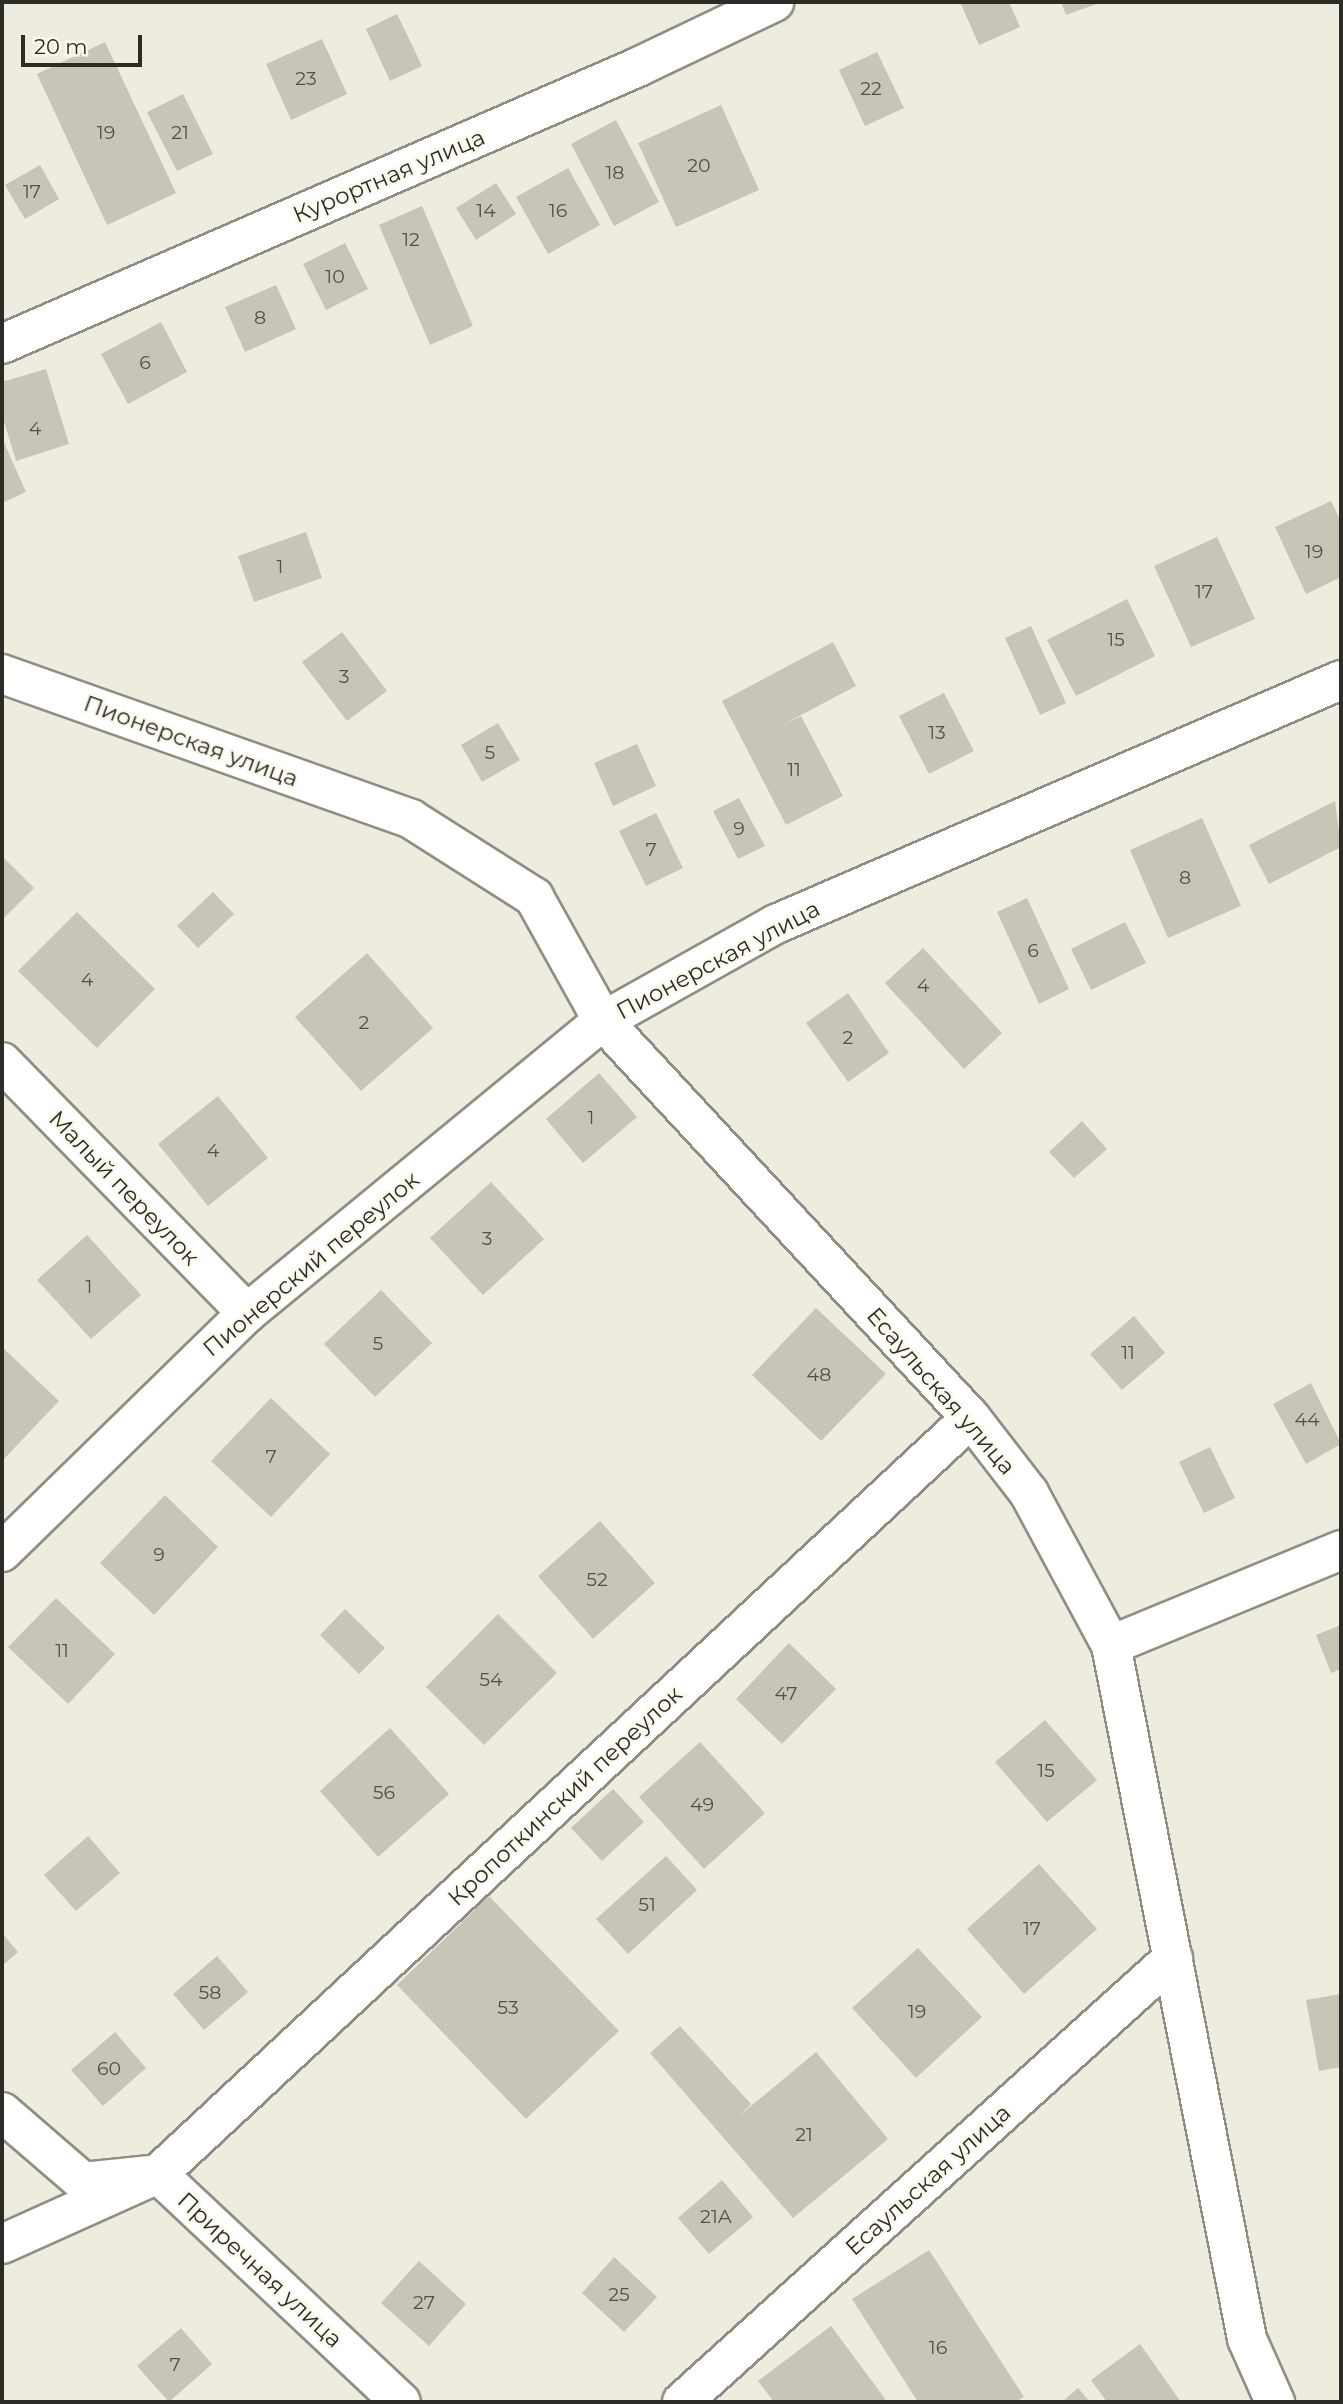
<!DOCTYPE html>
<html>
<head>
<meta charset="utf-8">
<style>
  body { margin:0 }
  #map { position:relative; width:1343px; height:2404px; overflow:hidden; background:#edecdf; font-family:Montserrat,sans-serif }
  div>[style] { position:absolute }
  [style*='--x'] { left:calc(var(--x)*1px); top:calc(var(--y)*1px); width:calc(var(--w)*1px); rotate:calc(var(--a)*1deg) }
  .building>* { inset:0; background:#c6c5b8 }
  .roads { filter:drop-shadow(2px 0 #908e82) drop-shadow(-2px 0 #908e82) drop-shadow(0 2px #908e82) drop-shadow(0 -2px #908e82) }
  .street>* { height:38px; margin:-19px; padding:0 19px; transform-origin:19px; border-radius:19px; background:#fff }
  span { translate:-50% -50%; white-space:nowrap; text-align:center; line-height:1.15; -webkit-text-stroke:5px #fbf9ec; paint-order:stroke }
  .number-label { font-size:19px; color:#52524b }
  .number-label span { -webkit-text-stroke-width:0 }
  .street-label { font-size:23px; color:#2c2c27 }
  .frame { position:absolute; inset:0; border:4px solid #2c2c27; pointer-events:none }
  .scale { position:absolute; left:21px; top:35px; width:121px; height:32px; box-sizing:border-box; border:4px solid #2c2c27; border-top:0; padding-left:9px; font-size:21px; line-height:24px; white-space:nowrap; color:#2c2c27; -webkit-text-stroke:5px #fbf9ec; paint-order:stroke }
</style>
</head>
<body>
<div id="map">
  <div class="building">
    <i style="clip-path:polygon(960px 2px,1009px 2px,1020px 27px,979px 45px)"></i>
    <i style="clip-path:polygon(1061px 2px,1102px 2px,1066px 15px)"></i>
    <i style="clip-path:polygon(397px 14px,422px 66px,390px 81px,366px 29px)"></i>
    <i style="clip-path:polygon(322px 39px,347px 94px,291px 120px,266px 64px)"></i>
    <i style="clip-path:polygon(105px 42px,176px 193px,107px 225px,37px 74px)"></i>
    <i style="clip-path:polygon(877px 52px,904px 108px,865px 126px,839px 70px)"></i>
    <i style="clip-path:polygon(183px 94px,213px 154px,177px 171px,147px 112px)"></i>
    <i style="clip-path:polygon(721px 105px,759px 190px,676px 227px,638px 143px)"></i>
    <i style="clip-path:polygon(616px 120px,659px 202px,614px 226px,571px 144px)"></i>
    <i style="clip-path:polygon(40px 165px,59px 199px,25px 219px,5px 185px)"></i>
    <i style="clip-path:polygon(568px 168px,600px 225px,548px 254px,516px 197px)"></i>
    <i style="clip-path:polygon(496px 183px,516px 214px,476px 240px,456px 208px)"></i>
    <i style="clip-path:polygon(422px 206px,473px 326px,430px 345px,379px 225px)"></i>
    <i style="clip-path:polygon(345px 243px,368px 289px,326px 310px,303px 264px)"></i>
    <i style="clip-path:polygon(276px 285px,296px 329px,245px 352px,225px 307px)"></i>
    <i style="clip-path:polygon(161px 322px,187px 372px,128px 404px,101px 354px)"></i>
    <i style="clip-path:polygon(46px 369px,69px 444px,16px 461px,2px 415px,2px 382px)"></i>
    <i style="clip-path:polygon(2px 438px,26px 492px,2px 503px)"></i>
    <i style="clip-path:polygon(1331px 501px,1341px 522px,1341px 577px,1306px 594px,1275px 527px)"></i>
    <i style="clip-path:polygon(306px 532px,322px 578px,254px 602px,238px 556px)"></i>
    <i style="clip-path:polygon(1217px 537px,1255px 619px,1191px 647px,1154px 566px)"></i>
    <i style="clip-path:polygon(1127px 599px,1155px 656px,1076px 696px,1047px 640px)"></i>
    <i style="clip-path:polygon(1031px 626px,1066px 703px,1040px 715px,1005px 638px)"></i>
    <i style="clip-path:polygon(342px 632px,387px 691px,347px 721px,302px 662px)"></i>
    <i style="clip-path:polygon(833px 642px,856px 686px,782px 725px,801px 716px,843px 796px,786px 825px,722px 701px)"></i>
    <i style="clip-path:polygon(944px 693px,974px 751px,929px 774px,899px 716px)"></i>
    <i style="clip-path:polygon(498px 723px,520px 760px,482px 782px,461px 745px)"></i>
    <i style="clip-path:polygon(637px 744px,656px 786px,613px 806px,594px 763px)"></i>
    <i style="clip-path:polygon(739px 798px,765px 846px,738px 859px,713px 811px)"></i>
    <i style="clip-path:polygon(1335px 801px,1341px 847px,1269px 884px,1249px 845px)"></i>
    <i style="clip-path:polygon(656px 813px,683px 868px,646px 886px,619px 831px)"></i>
    <i style="clip-path:polygon(1202px 818px,1241px 906px,1168px 938px,1130px 850px)"></i>
    <i style="clip-path:polygon(2px 856px,34px 888px,2px 920px)"></i>
    <i style="clip-path:polygon(213px 892px,234px 914px,198px 948px,177px 926px)"></i>
    <i style="clip-path:polygon(1027px 898px,1069px 989px,1039px 1004px,997px 912px)"></i>
    <i style="clip-path:polygon(77px 912px,155px 989px,97px 1048px,18px 971px)"></i>
    <i style="clip-path:polygon(1125px 922px,1146px 963px,1091px 990px,1071px 949px)"></i>
    <i style="clip-path:polygon(923px 948px,1002px 1033px,964px 1069px,885px 983px)"></i>
    <i style="clip-path:polygon(367px 953px,433px 1028px,361px 1091px,295px 1017px)"></i>
    <i style="clip-path:polygon(848px 993px,889px 1053px,848px 1082px,806px 1023px)"></i>
    <i style="clip-path:polygon(599px 1073px,637px 1117px,583px 1163px,546px 1119px)"></i>
    <i style="clip-path:polygon(218px 1096px,268px 1158px,208px 1206px,158px 1144px)"></i>
    <i style="clip-path:polygon(1082px 1121px,1107px 1149px,1074px 1178px,1049px 1152px)"></i>
    <i style="clip-path:polygon(491px 1182px,544px 1239px,483px 1295px,430px 1238px)"></i>
    <i style="clip-path:polygon(87px 1235px,141px 1295px,91px 1339px,37px 1280px)"></i>
    <i style="clip-path:polygon(381px 1290px,432px 1343px,375px 1397px,324px 1344px)"></i>
    <i style="clip-path:polygon(816px 1308px,886px 1374px,821px 1441px,752px 1375px)"></i>
    <i style="clip-path:polygon(1134px 1316px,1165px 1353px,1122px 1390px,1090px 1354px)"></i>
    <i style="clip-path:polygon(2px 1347px,59px 1401px,2px 1461px)"></i>
    <i style="clip-path:polygon(1311px 1383px,1341px 1444px,1306px 1464px,1273px 1404px)"></i>
    <i style="clip-path:polygon(271px 1398px,330px 1454px,271px 1517px,211px 1461px)"></i>
    <i style="clip-path:polygon(1210px 1447px,1235px 1498px,1204px 1513px,1179px 1462px)"></i>
    <i style="clip-path:polygon(165px 1495px,218px 1547px,154px 1615px,100px 1563px)"></i>
    <i style="clip-path:polygon(600px 1521px,655px 1583px,593px 1639px,538px 1576px)"></i>
    <i style="clip-path:polygon(56px 1598px,115px 1654px,68px 1704px,8px 1647px)"></i>
    <i style="clip-path:polygon(345px 1609px,385px 1648px,359px 1674px,320px 1635px)"></i>
    <i style="clip-path:polygon(498px 1614px,557px 1673px,484px 1745px,426px 1687px)"></i>
    <i style="clip-path:polygon(1341px 1625px,1341px 1669px,1331px 1673px,1316px 1635px)"></i>
    <i style="clip-path:polygon(789px 1643px,836px 1689px,782px 1744px,736px 1699px)"></i>
    <i style="clip-path:polygon(1045px 1720px,1097px 1780px,1047px 1822px,995px 1762px)"></i>
    <i style="clip-path:polygon(390px 1728px,449px 1794px,378px 1857px,320px 1791px)"></i>
    <i style="clip-path:polygon(700px 1742px,765px 1813px,704px 1869px,639px 1797px)"></i>
    <i style="clip-path:polygon(613px 1789px,644px 1822px,602px 1861px,571px 1828px)"></i>
    <i style="clip-path:polygon(88px 1836px,120px 1873px,76px 1911px,44px 1875px)"></i>
    <i style="clip-path:polygon(666px 1856px,697px 1890px,628px 1954px,596px 1919px)"></i>
    <i style="clip-path:polygon(1039px 1864px,1097px 1929px,1024px 1994px,967px 1929px)"></i>
    <i style="clip-path:polygon(489px 1896px,619px 2031px,526px 2119px,397px 1985px)"></i>
    <i style="clip-path:polygon(2px 1933px,18px 1952px,2px 1966px)"></i>
    <i style="clip-path:polygon(918px 1948px,982px 2017px,916px 2078px,852px 2008px)"></i>
    <i style="clip-path:polygon(217px 1956px,248px 1992px,204px 2030px,173px 1994px)"></i>
    <i style="clip-path:polygon(1341px 1994px,1341px 2067px,1319px 2071px,1306px 2000px)"></i>
    <i style="clip-path:polygon(680px 2026px,751px 2104px,739px 2116px,816px 2052px,888px 2139px,793px 2218px,650px 2053px)"></i>
    <i style="clip-path:polygon(115px 2032px,146px 2068px,103px 2106px,71px 2070px)"></i>
    <i style="clip-path:polygon(722px 2180px,753px 2217px,709px 2254px,678px 2218px)"></i>
    <i style="clip-path:polygon(929px 2250px,1024px 2397px,1015px 2402px,918px 2402px,852px 2299px)"></i>
    <i style="clip-path:polygon(614px 2257px,657px 2297px,624px 2332px,582px 2293px)"></i>
    <i style="clip-path:polygon(419px 2261px,466px 2304px,429px 2346px,381px 2303px)"></i>
    <i style="clip-path:polygon(831px 2326px,886px 2400px,774px 2402px,758px 2381px)"></i>
    <i style="clip-path:polygon(181px 2328px,212px 2364px,169px 2402px,137px 2366px)"></i>
    <i style="clip-path:polygon(1140px 2344px,1181px 2402px,1107px 2402px,1091px 2380px)"></i>
    <i style="clip-path:polygon(1078px 2388px,1090px 2402px,1062px 2402px)"></i>
  </div>
  <div class="roads">
    <div class="street">
      <i style="--x:2;--y:344;--w:694;--a:-23.53"></i>
      <i style="--x:638;--y:67;--w:151;--a:-25.5"></i>
      <i style="--x:2;--y:674;--w:434;--a:19.5"></i>
      <i style="--x:411;--y:819;--w:146;--a:32.4"></i>
      <i style="--x:534;--y:897;--w:142;--a:60.9"></i>
      <i style="--x:603;--y:1021;--w:541;--a:47.17"></i>
      <i style="--x:971;--y:1418;--w:95;--a:52.3"></i>
      <i style="--x:1029;--y:1493;--w:173;--a:61.7"></i>
      <i style="--x:1111;--y:1645;--w:707;--a:78.91"></i>
      <i style="--x:1247;--y:2339;--w:69;--a:66"></i>
      <i style="--x:2;--y:1062;--w:351;--a:45.7"></i>
      <i style="--x:2;--y:1552;--w:342;--a:-44.3"></i>
      <i style="--x:247;--y:1313;--w:460;--a:-39.4"></i>
      <i style="--x:603;--y:1021;--w:198;--a:-29.3"></i>
      <i style="--x:776;--y:924;--w:615;--a:-23.36"></i>
      <i style="--x:1111;--y:1645;--w:249;--a:-22.4"></i>
      <i style="--x:2;--y:2112;--w:107;--a:40.8"></i>
      <i style="--x:83;--y:2182;--w:75;--a:-6.1"></i>
      <i style="--x:158;--y:2174;--w:1110;--a:-42.92"></i>
      <i style="--x:2;--y:2244;--w:171;--a:-24.2"></i>
      <i style="--x:158;--y:2174;--w:333;--a:43.2"></i>
      <i style="--x:682;--y:2402;--w:662;--a:-42.12"></i>
    </div>
  </div>
  <div class="number-label">
    <span style="left:306px;top:79px">23</span>
    <span style="left:871px;top:89px">22</span>
    <span style="left:106px;top:133px">19</span>
    <span style="left:180px;top:133px">21</span>
    <span style="left:699px;top:166px">20</span>
    <span style="left:615px;top:173px">18</span>
    <span style="left:32px;top:192px">17</span>
    <span style="left:486px;top:211px">14</span>
    <span style="left:558px;top:211px">16</span>
    <span style="left:411px;top:240px">12</span>
    <span style="left:335px;top:277px">10</span>
    <span style="left:260px;top:318px">8</span>
    <span style="left:145px;top:363px">6</span>
    <span style="left:35px;top:429px">4</span>
    <span style="left:1314px;top:552px">19</span>
    <span style="left:280px;top:567px">1</span>
    <span style="left:1204px;top:592px">17</span>
    <span style="left:1116px;top:640px">15</span>
    <span style="left:344px;top:677px">3</span>
    <span style="left:937px;top:733px">13</span>
    <span style="left:490px;top:753px">5</span>
    <span style="left:794px;top:770px">11</span>
    <span style="left:739px;top:829px">9</span>
    <span style="left:651px;top:850px">7</span>
    <span style="left:1185px;top:878px">8</span>
    <span style="left:1033px;top:951px">6</span>
    <span style="left:87px;top:980px">4</span>
    <span style="left:923px;top:986px">4</span>
    <span style="left:364px;top:1023px">2</span>
    <span style="left:848px;top:1038px">2</span>
    <span style="left:591px;top:1118px">1</span>
    <span style="left:213px;top:1151px">4</span>
    <span style="left:487px;top:1239px">3</span>
    <span style="left:89px;top:1287px">1</span>
    <span style="left:378px;top:1344px">5</span>
    <span style="left:1128px;top:1353px">11</span>
    <span style="left:819px;top:1375px">48</span>
    <span style="left:1307px;top:1420px">44</span>
    <span style="left:271px;top:1457px">7</span>
    <span style="left:159px;top:1555px">9</span>
    <span style="left:597px;top:1580px">52</span>
    <span style="left:62px;top:1651px">11</span>
    <span style="left:491px;top:1680px">54</span>
    <span style="left:786px;top:1694px">47</span>
    <span style="left:1046px;top:1771px">15</span>
    <span style="left:384px;top:1793px">56</span>
    <span style="left:702px;top:1805px">49</span>
    <span style="left:647px;top:1905px">51</span>
    <span style="left:1032px;top:1929px">17</span>
    <span style="left:210px;top:1993px">58</span>
    <span style="left:508px;top:2008px">53</span>
    <span style="left:917px;top:2012px">19</span>
    <span style="left:109px;top:2069px">60</span>
    <span style="left:804px;top:2135px">21</span>
    <span style="left:716px;top:2217px">21А</span>
    <span style="left:619px;top:2295px">25</span>
    <span style="left:424px;top:2303px">27</span>
    <span style="left:938px;top:2348px">16</span>
    <span style="left:175px;top:2365px">7</span>
  </div>
  <div class="street-label">
    <span style="left:389px;top:176px;rotate:-23deg">Курортная улица</span>
    <span style="left:191px;top:741px;rotate:20deg">Пионерская улица</span>
    <span style="left:718px;top:960px;rotate:-28deg">Пионерская улица</span>
    <span style="left:124px;top:1188px;rotate:46deg">Малый переулок</span>
    <span style="left:311px;top:1264px;rotate:-40deg">Пионерский переулок</span>
    <span style="left:941px;top:1391px;rotate:49deg">Есаульская улица</span>
    <span style="left:565px;top:1796px;rotate:-43deg">Кропоткинский переулок</span>
    <span style="left:928px;top:2180px;rotate:-42deg">Есаульская улица</span>
    <span style="left:260px;top:2270px;rotate:43deg">Приречная улица</span>
  </div>
  <div class="frame"></div>
  <div class="scale">20 m</div>
</div>
</body>
</html>
